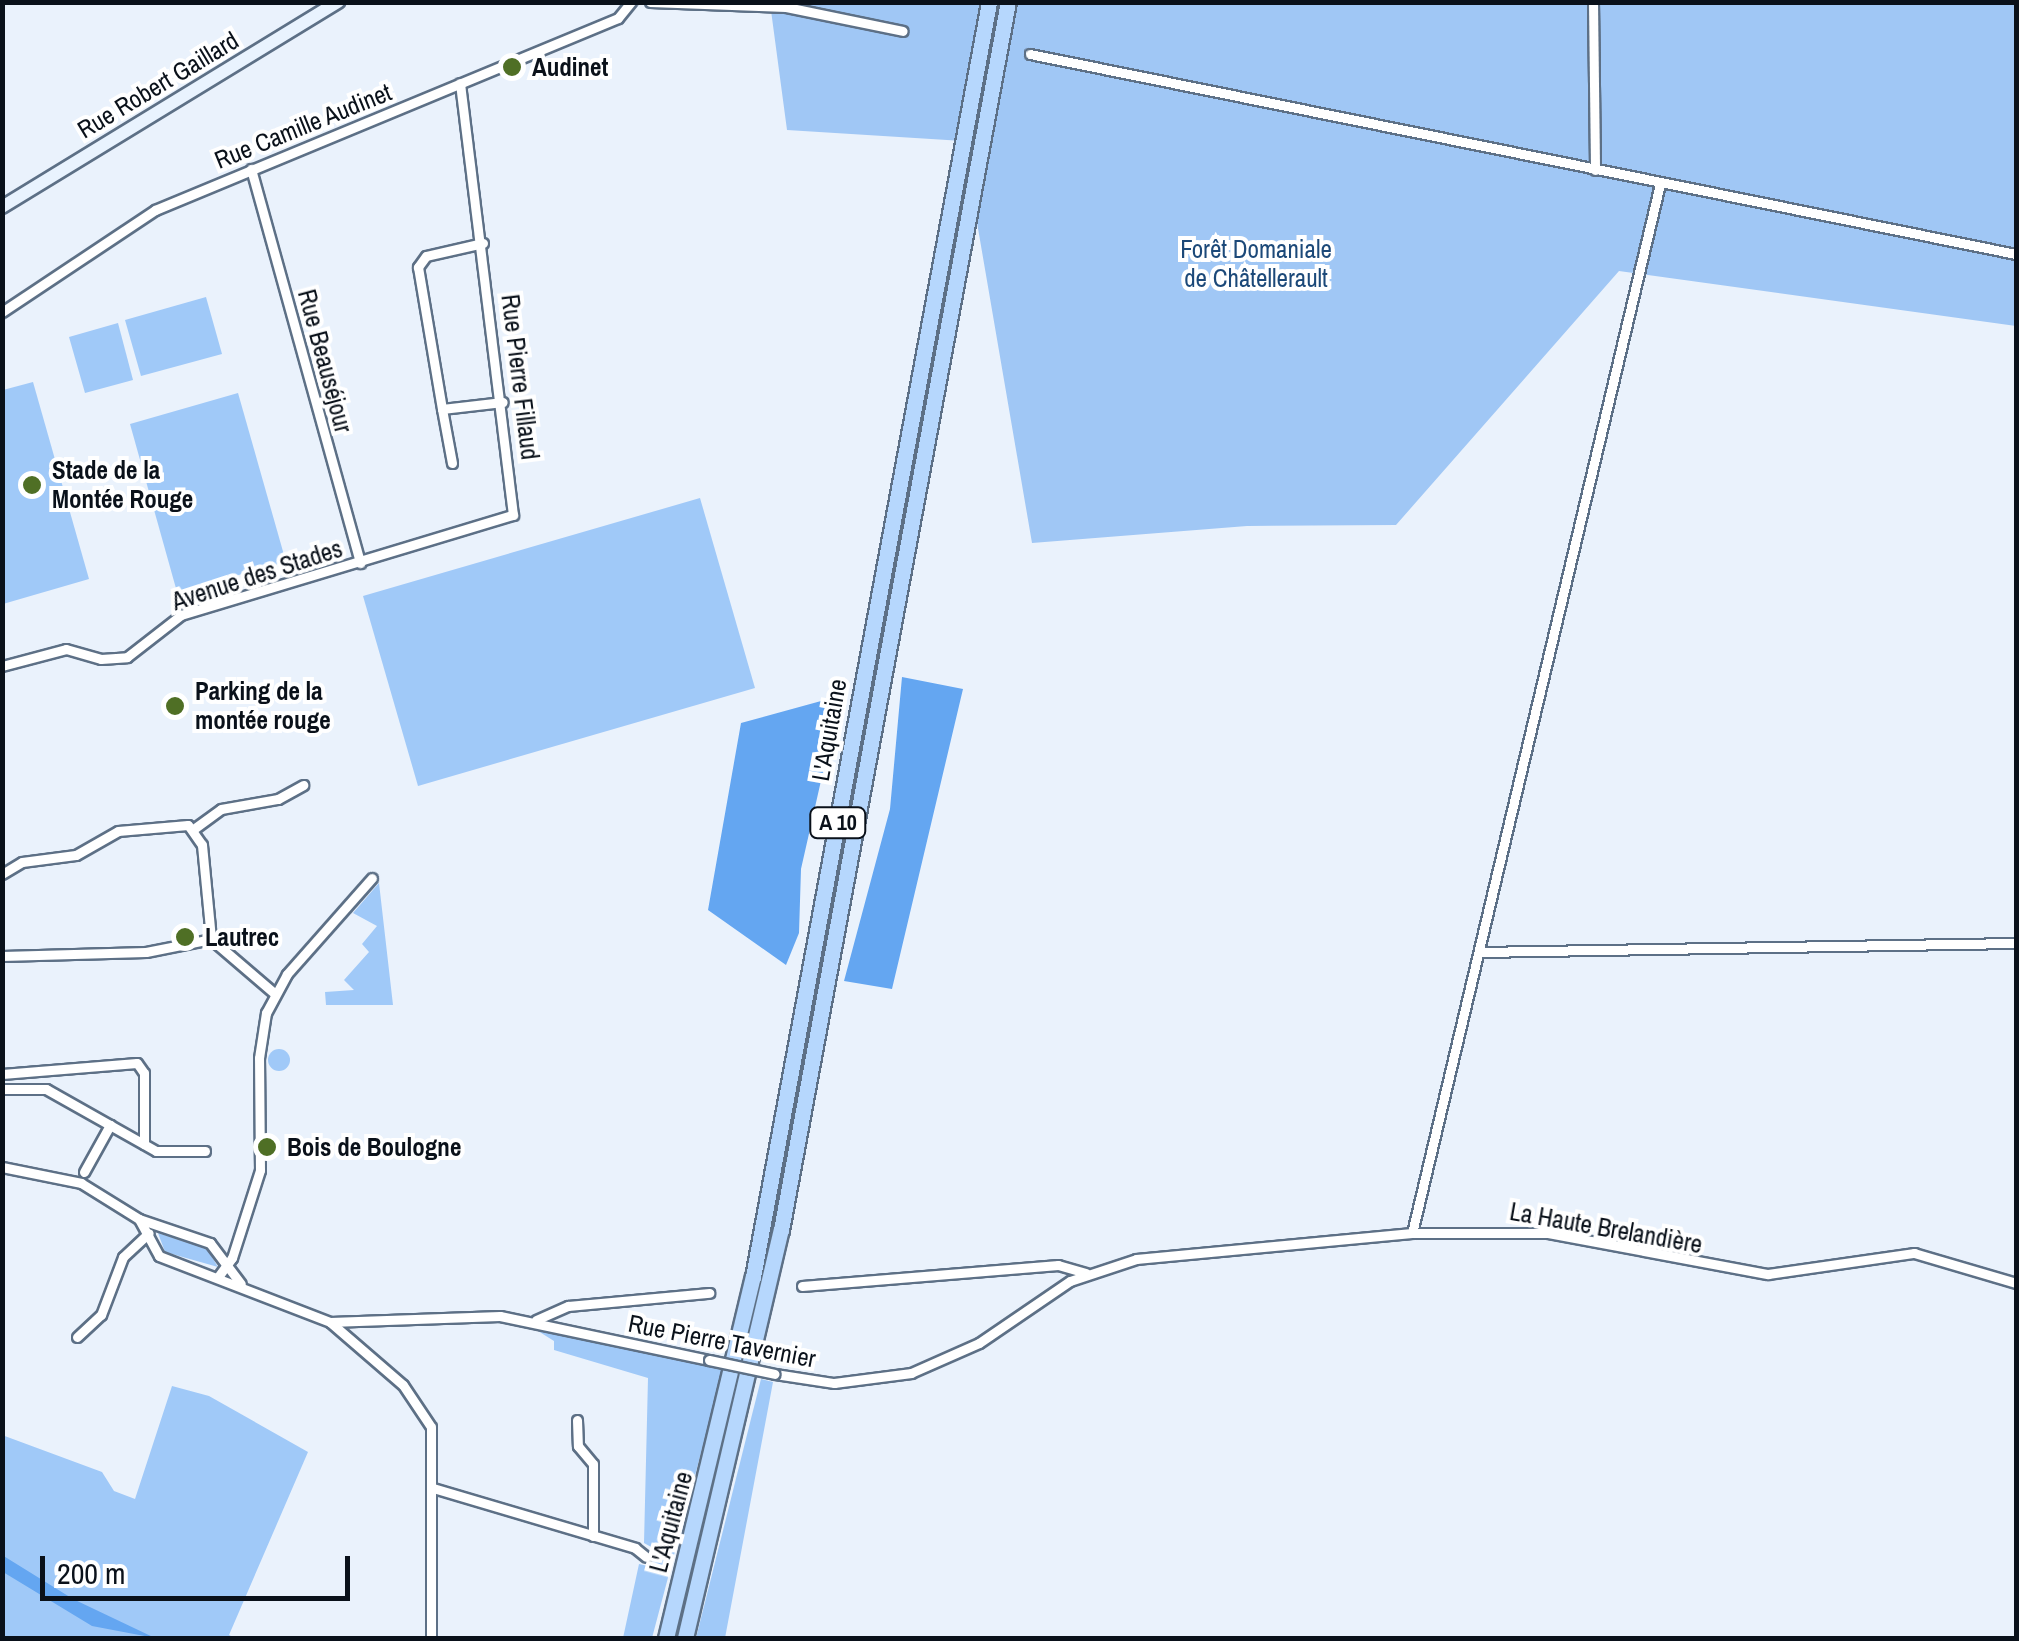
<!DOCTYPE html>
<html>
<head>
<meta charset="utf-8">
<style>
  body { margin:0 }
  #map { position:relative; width:2019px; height:1641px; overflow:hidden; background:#eaf2fc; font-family:"Archivo Narrow",sans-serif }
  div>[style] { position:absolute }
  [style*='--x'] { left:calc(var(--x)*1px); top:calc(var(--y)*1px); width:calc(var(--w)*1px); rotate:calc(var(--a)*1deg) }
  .green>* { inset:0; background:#a0c9f8 }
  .round { border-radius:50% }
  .forest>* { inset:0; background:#a0c7f5 }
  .water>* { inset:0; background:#64a6f1 }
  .roads { filter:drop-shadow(2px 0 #5d7086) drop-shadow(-2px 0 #5d7086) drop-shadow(0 2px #5d7086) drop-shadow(0 -2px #5d7086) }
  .street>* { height:9px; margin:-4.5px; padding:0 4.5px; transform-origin:4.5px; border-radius:4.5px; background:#fff }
  .secondary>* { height:12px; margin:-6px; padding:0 6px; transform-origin:6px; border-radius:6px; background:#e9f3fe }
  .highway>* { height:15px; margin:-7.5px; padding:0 7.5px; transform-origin:7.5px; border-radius:7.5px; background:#b6d7fd }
  .bridges { filter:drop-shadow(2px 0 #5d7086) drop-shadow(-2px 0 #5d7086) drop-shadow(0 2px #5d7086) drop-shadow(0 -2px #5d7086) }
  .street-bridge>* { height:9px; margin:-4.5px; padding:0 4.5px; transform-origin:4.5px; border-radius:4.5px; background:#fff }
  .dots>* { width:28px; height:28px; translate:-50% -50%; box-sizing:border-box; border:5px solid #fff; border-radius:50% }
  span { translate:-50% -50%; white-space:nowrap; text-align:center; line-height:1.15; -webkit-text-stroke:8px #fff; paint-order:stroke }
  .shield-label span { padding:2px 8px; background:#fff; border:2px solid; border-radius:8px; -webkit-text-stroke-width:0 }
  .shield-label { font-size:22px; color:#0a111a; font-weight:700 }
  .poi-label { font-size:25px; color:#0a111a; font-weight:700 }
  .left { translate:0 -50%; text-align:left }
  .street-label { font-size:25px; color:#0a111a }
  .park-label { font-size:25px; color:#1c4979 }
  .frame { position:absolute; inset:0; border:5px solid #0a111a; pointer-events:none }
  .scale { position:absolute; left:40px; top:1556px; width:310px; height:45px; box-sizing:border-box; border:5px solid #0a111a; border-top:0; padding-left:12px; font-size:30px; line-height:35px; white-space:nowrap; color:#0a111a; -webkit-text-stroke:8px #fff; paint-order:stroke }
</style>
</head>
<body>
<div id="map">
  <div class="green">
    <i style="clip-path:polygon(206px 297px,222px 354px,141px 376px,125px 320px)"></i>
    <i style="clip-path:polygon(118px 323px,133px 380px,85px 393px,69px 337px)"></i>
    <i style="clip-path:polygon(33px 382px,89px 579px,3px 604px,3px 390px)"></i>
    <i style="clip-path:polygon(238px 393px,286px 562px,177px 592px,130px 424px)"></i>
    <i style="clip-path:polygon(700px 498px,755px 688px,418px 786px,363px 596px)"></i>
    <i style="clip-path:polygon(379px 883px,393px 1005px,326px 1005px,325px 992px,354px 990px,344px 980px,369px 952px,362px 944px,377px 926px,353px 913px)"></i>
    <i class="round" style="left:268px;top:1049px;width:22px;height:22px"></i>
    <i style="clip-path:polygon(158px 1233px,207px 1249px,218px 1267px,165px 1252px)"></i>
    <i style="clip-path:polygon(549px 1330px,723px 1370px,652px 1638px,623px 1638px,639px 1564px,648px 1566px,653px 1548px,644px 1543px,648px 1378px,554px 1350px,554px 1341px,538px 1331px)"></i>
    <i style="clip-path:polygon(761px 1379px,773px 1382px,725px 1638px,696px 1638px)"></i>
    <i style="clip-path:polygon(172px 1386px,209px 1396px,308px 1452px,229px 1635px,235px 1638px,3px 1638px,2px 1435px,102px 1472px,114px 1491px,135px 1499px)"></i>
  </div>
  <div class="forest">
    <i style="clip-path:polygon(770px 3px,2016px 3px,2016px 326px,1619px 271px,1396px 525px,1247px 526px,1032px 543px,963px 141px,787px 130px)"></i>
  </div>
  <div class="water">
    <i style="clip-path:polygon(902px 677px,963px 689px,892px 989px,844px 981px,890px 809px)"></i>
    <i style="clip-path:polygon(832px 698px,837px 710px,801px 869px,799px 933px,786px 965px,708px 910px,741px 723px)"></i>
    <i style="clip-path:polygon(2px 1555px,73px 1599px,155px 1638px,92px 1626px,3px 1572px)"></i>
  </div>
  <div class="roads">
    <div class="street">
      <i style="--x:650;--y:2;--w:136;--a:2.1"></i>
      <i style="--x:786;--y:7;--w:119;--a:11.6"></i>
      <i style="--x:1593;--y:2;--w:168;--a:89.3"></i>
      <i style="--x:1030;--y:54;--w:1006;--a:11.47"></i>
      <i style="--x:251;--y:169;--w:409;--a:74.5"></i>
      <i style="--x:483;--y:243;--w:58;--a:167.2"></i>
      <i style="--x:426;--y:256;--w:14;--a:126"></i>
      <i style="--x:418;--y:267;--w:144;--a:80.4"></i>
      <i style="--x:442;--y:409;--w:61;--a:-6.5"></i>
      <i style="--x:2;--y:312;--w:184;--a:-33.7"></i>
      <i style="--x:155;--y:210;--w:501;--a:-22.52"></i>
      <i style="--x:618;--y:18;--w:21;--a:-51"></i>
      <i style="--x:442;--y:409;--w:55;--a:79.5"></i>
      <i style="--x:2;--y:666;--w:66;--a:-14.9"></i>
      <i style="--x:66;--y:649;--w:36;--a:16"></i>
      <i style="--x:101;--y:659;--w:26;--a:-4"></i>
      <i style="--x:127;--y:657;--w:68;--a:-37.9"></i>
      <i style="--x:181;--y:615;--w:347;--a:-16.8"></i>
      <i style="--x:513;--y:515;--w:435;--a:-97"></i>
      <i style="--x:195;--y:828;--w:32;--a:-36"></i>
      <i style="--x:221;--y:809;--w:58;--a:-10"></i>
      <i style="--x:278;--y:799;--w:29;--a:-29"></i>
      <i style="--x:2;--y:874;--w:23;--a:-31"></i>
      <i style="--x:22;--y:862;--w:54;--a:-7.4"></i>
      <i style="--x:76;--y:855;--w:48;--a:-29.7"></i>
      <i style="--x:118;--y:831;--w:70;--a:-4.9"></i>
      <i style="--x:188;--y:825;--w:24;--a:55"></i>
      <i style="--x:202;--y:845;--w:94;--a:84.5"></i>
      <i style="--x:1479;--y:952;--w:537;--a:-0.96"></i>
      <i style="--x:2;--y:956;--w:144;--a:-1.6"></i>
      <i style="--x:146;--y:952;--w:66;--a:-11.3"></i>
      <i style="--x:211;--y:939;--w:83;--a:40.6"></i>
      <i style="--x:2;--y:1074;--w:135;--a:-4.7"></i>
      <i style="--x:137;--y:1063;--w:12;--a:55"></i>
      <i style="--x:144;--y:1073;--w:71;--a:90"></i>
      <i style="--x:2;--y:1089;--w:44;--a:0"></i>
      <i style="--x:46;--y:1089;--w:126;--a:29.4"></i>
      <i style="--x:156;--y:1151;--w:49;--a:0"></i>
      <i style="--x:2;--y:1167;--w:81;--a:11.4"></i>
      <i style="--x:81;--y:1183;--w:68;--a:31.8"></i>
      <i style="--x:139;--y:1219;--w:75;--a:18.7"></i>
      <i style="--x:210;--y:1243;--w:51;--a:52.9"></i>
      <i style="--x:84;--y:1172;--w:54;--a:-61"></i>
      <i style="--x:139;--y:1219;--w:42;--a:61.6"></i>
      <i style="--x:159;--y:1256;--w:183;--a:21.1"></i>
      <i style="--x:330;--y:1322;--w:170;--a:-2"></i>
      <i style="--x:500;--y:1316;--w:214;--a:11.9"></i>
      <i style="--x:1412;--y:1233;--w:1078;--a:-76.7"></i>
      <i style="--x:218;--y:1277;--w:24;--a:-54"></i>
      <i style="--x:232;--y:1258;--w:92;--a:-72.3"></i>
      <i style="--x:260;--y:1170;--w:112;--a:-90.5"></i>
      <i style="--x:259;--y:1058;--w:46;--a:-81.2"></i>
      <i style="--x:266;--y:1013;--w:44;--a:-61.7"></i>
      <i style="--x:287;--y:974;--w:128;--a:-48.5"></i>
      <i style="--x:802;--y:1286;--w:257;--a:-4.7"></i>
      <i style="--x:1058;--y:1265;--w:29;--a:16"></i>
      <i style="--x:536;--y:1320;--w:35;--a:-24"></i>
      <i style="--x:568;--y:1306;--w:142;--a:-5.3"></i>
      <i style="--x:330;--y:1322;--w:96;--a:40.8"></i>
      <i style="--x:403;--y:1385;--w:50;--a:56.3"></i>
      <i style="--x:431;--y:1427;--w:211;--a:90"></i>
      <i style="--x:77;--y:1337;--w:33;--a:-43"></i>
      <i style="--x:101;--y:1315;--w:62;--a:-69.2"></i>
      <i style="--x:123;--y:1257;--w:35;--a:-43"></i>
      <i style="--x:775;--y:1374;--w:60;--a:8.7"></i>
      <i style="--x:834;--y:1383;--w:78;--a:-7.4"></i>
      <i style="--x:911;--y:1373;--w:74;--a:-23.8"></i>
      <i style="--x:979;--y:1343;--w:110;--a:-34.3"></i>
      <i style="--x:1070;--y:1281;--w:70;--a:-18.4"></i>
      <i style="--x:1136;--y:1259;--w:277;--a:-5.4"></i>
      <i style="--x:1412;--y:1233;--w:136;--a:0"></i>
      <i style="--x:1548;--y:1233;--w:224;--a:10.6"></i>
      <i style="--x:1768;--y:1274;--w:148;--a:-8.2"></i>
      <i style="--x:1914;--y:1253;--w:106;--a:16.4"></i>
      <i style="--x:577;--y:1420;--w:26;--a:88"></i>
      <i style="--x:578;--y:1446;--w:23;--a:50"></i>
      <i style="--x:593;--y:1464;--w:72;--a:90"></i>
      <i style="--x:433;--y:1488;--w:211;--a:16.5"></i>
      <i style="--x:635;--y:1548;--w:14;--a:39"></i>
    </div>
    <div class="secondary">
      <i style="--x:2;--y:207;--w:394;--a:-31.4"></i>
    </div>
    <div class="highway">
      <i style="--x:666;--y:1638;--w:371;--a:-76.5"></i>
      <i style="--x:753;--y:1277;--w:1297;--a:-79.51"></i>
      <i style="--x:685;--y:1638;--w:419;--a:-76.8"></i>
      <i style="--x:781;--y:1230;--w:1249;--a:-79.53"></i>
    </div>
  </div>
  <div class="bridges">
    <div class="street-bridge">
      <i style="--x:709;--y:1360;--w:67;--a:12"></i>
    </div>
  </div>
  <div class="dots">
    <i style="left:512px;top:67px;background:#4f6f25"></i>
    <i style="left:32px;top:485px;background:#4f6f25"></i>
    <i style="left:175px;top:706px;background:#4f6f25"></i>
    <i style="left:185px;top:937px;background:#4f6f25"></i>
    <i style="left:267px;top:1147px;background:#4f6f25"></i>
  </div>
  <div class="shield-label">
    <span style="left:838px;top:823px">A 10</span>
  </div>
  <div class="poi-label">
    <span class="left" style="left:532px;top:67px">Audinet</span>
    <span class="left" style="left:52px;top:485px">Stade de la<br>Montée Rouge</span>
    <span class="left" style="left:195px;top:706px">Parking de la<br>montée rouge</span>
    <span class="left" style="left:205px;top:937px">Lautrec</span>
    <span class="left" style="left:287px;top:1147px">Bois de Boulogne</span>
  </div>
  <div class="street-label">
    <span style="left:158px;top:85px;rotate:-31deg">Rue Robert Gaillard</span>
    <span style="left:303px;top:126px;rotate:-22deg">Rue Camille Audinet</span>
    <span style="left:325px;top:361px;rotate:75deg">Rue Beauséjour</span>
    <span style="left:520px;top:377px;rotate:83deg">Rue Pierre Fillaud</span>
    <span style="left:257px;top:575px;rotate:-18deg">Avenue des Stades</span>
    <span style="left:829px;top:730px;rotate:-80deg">L'Aquitaine</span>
    <span style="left:1606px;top:1228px;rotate:10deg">La Haute Brelandière</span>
    <span style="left:722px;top:1341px;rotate:11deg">Rue Pierre Tavernier</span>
    <span style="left:671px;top:1522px;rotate:-75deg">L'Aquitaine</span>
  </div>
  <div class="park-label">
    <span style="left:1256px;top:264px">Forêt Domaniale<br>de Châtellerault</span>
  </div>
  <div class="frame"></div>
  <div class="scale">200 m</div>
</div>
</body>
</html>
